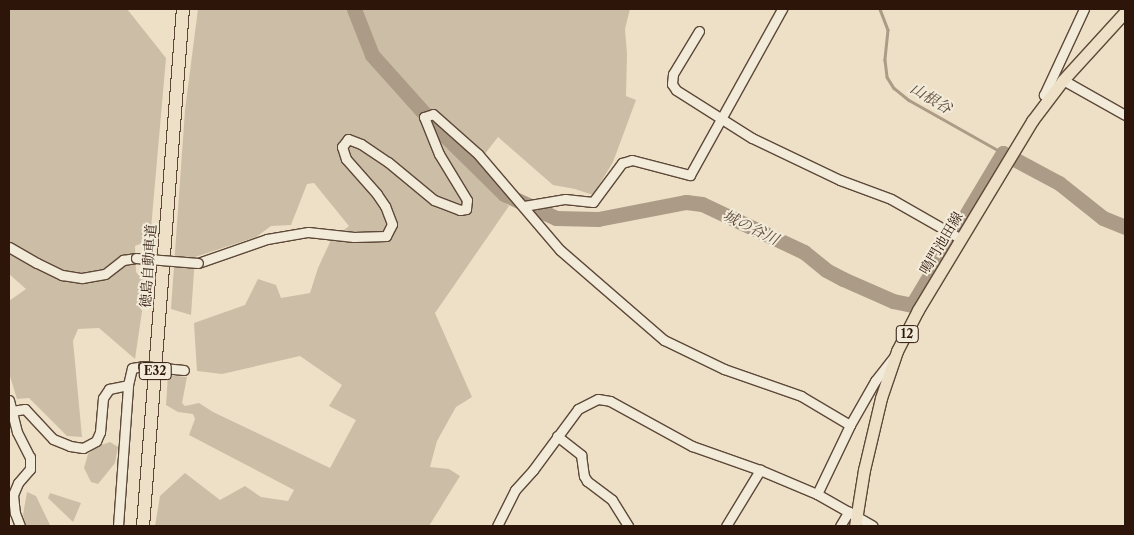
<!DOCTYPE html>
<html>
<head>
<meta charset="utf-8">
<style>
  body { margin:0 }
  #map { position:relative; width:1134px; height:535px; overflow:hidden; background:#ede0c6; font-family:"Libre Caslon Text","Noto Serif JP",serif }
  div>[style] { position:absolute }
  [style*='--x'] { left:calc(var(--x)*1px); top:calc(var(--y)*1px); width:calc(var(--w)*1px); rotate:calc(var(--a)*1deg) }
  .green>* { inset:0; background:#ccbea6 }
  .stream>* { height:2.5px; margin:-1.25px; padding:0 1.25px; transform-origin:1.25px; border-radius:1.25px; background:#ac9b86 }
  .river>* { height:15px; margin:-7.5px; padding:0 7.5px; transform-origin:7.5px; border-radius:7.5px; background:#ac9b86 }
  .roads { filter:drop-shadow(1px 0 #5d4838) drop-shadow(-1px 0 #5d4838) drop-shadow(0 1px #5d4838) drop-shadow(0 -1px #5d4838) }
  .minor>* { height:9px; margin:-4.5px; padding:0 4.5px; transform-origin:4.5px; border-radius:4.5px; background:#f3ebda }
  .major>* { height:11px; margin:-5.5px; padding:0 5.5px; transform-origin:5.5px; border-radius:5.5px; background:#ede0c6 }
  .highway>* { height:12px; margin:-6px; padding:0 6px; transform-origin:6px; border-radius:6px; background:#ede0c6 }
  .bridges { filter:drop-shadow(1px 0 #5d4838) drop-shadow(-1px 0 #5d4838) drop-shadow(0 1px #5d4838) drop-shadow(0 -1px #5d4838) }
  .minor-bridge>* { height:9px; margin:-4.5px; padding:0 4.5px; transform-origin:4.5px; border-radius:4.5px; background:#f3ebda }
  span { translate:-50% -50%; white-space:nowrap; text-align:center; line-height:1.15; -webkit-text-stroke:4px #f3ebda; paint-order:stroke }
  .shield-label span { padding:1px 4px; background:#f3ebda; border:1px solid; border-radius:4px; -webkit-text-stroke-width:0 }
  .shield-label { font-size:12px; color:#2d1609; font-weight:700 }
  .street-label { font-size:14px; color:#2d1609 }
  .water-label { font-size:15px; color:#604b3b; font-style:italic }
  .frame { position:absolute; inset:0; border:10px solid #2d1609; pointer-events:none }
</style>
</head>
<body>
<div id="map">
  <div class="green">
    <i style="clip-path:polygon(9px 9px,127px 9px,166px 58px,150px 240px,135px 246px,136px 272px,146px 284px,135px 359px,99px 328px,78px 329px,73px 341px,82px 437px,67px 436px,29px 398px,17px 399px,9px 373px,9px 301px,26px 289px,9px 274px)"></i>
    <i style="clip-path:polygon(198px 9px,630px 9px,625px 29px,627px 54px,626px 96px,636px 100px,613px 162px,593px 195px,575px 189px,553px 185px,498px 137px,474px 168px,509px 206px,435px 313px,472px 397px,456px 407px,437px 441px,430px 467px,449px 469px,460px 476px,429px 526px,155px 526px,160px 496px,185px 473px,220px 500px,245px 486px,261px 497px,288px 501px,294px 490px,189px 435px,195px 419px,193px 414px,178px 412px,166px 405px,168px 375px,187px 377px,182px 403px,185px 406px,199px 403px,213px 412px,330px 468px,356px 420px,329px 406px,342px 385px,300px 356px,222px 374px,197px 371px,194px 323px,245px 305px,258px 279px,276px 285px,281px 298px,310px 293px,318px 268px,331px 240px,349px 226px,314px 183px,307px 184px,291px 225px,271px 226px,256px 237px,195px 257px,191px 315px,171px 309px,185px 110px)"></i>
    <i style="clip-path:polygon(110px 442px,118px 447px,115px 463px,98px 484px,91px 482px,84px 468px,88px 454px,98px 446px)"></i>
    <i style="clip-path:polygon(27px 492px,36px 496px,50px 525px,55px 526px,26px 526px,23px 515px)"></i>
    <i style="clip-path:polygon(50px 493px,81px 503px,73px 522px,48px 498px)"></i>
  </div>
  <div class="stream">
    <i style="--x:880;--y:9;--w:22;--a:69"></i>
    <i style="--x:888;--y:30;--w:30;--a:96"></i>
    <i style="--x:885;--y:60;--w:17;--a:83"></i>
    <i style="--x:887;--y:77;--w:13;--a:58"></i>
    <i style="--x:894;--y:88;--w:19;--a:39"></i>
    <i style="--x:909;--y:100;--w:108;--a:29.4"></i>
  </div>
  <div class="river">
    <i style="--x:354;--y:9;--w:49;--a:68.6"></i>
    <i style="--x:372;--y:55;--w:103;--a:48.1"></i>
    <i style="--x:441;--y:132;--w:88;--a:44.5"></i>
    <i style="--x:504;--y:194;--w:57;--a:24.8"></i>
    <i style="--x:556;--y:218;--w:42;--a:1.4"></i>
    <i style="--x:598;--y:219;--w:90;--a:-10.9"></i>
    <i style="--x:686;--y:202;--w:16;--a:7"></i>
    <i style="--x:702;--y:204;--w:113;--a:25.2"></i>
    <i style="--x:804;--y:252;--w:28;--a:39"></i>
    <i style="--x:826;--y:270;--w:19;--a:28"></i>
    <i style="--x:843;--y:279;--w:55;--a:23.7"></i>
    <i style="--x:893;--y:301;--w:19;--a:12"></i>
    <i style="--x:912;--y:305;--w:177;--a:-59.1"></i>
    <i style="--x:1003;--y:153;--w:64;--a:28.2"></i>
    <i style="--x:1059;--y:183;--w:56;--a:38.5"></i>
    <i style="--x:1103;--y:218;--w:24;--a:22"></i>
  </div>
  <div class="roads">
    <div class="minor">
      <i style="--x:699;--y:31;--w:50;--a:121.2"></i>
      <i style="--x:673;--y:74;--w:10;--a:96"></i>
      <i style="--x:672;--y:84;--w:7;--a:56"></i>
      <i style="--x:676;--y:90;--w:90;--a:32.3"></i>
      <i style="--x:752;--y:138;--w:98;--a:25.5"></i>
      <i style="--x:840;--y:180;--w:54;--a:20.4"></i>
      <i style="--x:891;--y:199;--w:81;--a:29.7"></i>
      <i style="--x:1063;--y:80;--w:71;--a:29.4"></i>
      <i style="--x:1050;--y:98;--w:7;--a:-153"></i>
      <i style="--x:1044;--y:95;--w:95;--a:-65.1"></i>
      <i style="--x:524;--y:206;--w:42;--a:-9.7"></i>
      <i style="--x:565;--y:199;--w:28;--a:6"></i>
      <i style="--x:593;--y:202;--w:49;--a:-53.4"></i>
      <i style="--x:622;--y:163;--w:10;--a:-17"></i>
      <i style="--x:632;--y:160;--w:60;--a:14.5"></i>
      <i style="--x:690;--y:175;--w:190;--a:-61"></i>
      <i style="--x:9;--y:247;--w:32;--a:30"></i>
      <i style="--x:37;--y:263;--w:28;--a:26"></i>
      <i style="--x:62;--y:275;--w:20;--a:9"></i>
      <i style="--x:82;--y:278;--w:23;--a:-10"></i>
      <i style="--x:105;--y:274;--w:23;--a:-38"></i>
      <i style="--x:123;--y:260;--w:13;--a:-9"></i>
      <i style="--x:198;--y:263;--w:73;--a:-19.2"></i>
      <i style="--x:267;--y:239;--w:42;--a:-9.7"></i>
      <i style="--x:308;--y:232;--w:46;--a:6.2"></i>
      <i style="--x:354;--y:237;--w:32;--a:-2"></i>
      <i style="--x:386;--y:236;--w:13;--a:-63"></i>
      <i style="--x:392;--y:224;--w:19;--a:-111"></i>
      <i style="--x:385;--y:206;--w:14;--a:-124"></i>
      <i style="--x:377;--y:194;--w:47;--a:-131.5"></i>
      <i style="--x:346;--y:159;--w:13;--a:-108"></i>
      <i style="--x:342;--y:147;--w:10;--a:-53"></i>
      <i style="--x:348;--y:139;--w:14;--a:21"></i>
      <i style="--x:361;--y:144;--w:32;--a:34"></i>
      <i style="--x:388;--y:162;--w:60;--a:39.6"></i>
      <i style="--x:434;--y:200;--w:28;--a:21"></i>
      <i style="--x:460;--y:210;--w:6;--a:-9"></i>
      <i style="--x:466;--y:209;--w:9;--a:-84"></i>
      <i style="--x:467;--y:200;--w:54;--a:-121.3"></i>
      <i style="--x:439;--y:154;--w:40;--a:-112"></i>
      <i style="--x:424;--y:117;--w:9;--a:-18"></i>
      <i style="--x:433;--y:114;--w:60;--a:41.6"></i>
      <i style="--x:478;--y:154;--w:126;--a:49.5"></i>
      <i style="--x:560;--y:250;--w:138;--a:40.9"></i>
      <i style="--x:664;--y:340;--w:67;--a:25.8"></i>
      <i style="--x:724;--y:369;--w:82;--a:19.3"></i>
      <i style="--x:801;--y:396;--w:57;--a:30.6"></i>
      <i style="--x:9;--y:400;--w:33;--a:76"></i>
      <i style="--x:17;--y:432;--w:28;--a:63"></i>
      <i style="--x:30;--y:457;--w:12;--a:90"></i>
      <i style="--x:30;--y:469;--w:18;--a:131"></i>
      <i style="--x:18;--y:483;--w:13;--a:113"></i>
      <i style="--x:13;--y:495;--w:18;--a:84"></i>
      <i style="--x:15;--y:513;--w:14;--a:69"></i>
      <i style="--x:12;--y:411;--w:13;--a:-9"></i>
      <i style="--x:25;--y:409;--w:41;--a:47"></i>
      <i style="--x:53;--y:439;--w:18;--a:22"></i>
      <i style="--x:70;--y:446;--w:13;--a:9"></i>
      <i style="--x:83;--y:448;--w:15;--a:-28"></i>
      <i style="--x:96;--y:441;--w:10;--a:-66"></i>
      <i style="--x:100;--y:432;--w:34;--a:-85"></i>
      <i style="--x:103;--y:398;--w:11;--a:-56"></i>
      <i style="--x:109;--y:389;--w:19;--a:-12"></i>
      <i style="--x:557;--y:436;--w:31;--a:38"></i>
      <i style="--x:581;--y:455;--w:21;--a:82"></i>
      <i style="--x:584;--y:476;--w:6;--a:59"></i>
      <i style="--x:587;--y:481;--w:31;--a:37"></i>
      <i style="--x:612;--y:500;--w:31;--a:58"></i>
      <i style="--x:817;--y:494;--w:76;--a:-64.4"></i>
      <i style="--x:850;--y:425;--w:51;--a:-60.4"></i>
      <i style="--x:875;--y:381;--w:33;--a:-52"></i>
      <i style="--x:118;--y:526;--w:141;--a:-85.9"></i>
      <i style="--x:128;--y:385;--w:17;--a:-77"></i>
      <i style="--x:132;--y:368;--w:11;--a:-10"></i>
      <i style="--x:497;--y:526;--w:40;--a:-63.4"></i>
      <i style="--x:515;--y:490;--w:27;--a:-48"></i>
      <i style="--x:533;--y:470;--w:76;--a:-53.6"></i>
      <i style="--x:578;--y:409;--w:22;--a:-27"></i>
      <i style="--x:598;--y:399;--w:12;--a:9"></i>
      <i style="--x:610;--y:401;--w:94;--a:28.8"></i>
      <i style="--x:692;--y:446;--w:72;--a:19.4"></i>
      <i style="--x:760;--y:470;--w:62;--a:22.8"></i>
      <i style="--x:817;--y:494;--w:64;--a:29.7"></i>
      <i style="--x:726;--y:526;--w:66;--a:-58.7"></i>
      <i style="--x:840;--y:526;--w:17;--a:-59"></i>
    </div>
    <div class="major">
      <i style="--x:855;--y:526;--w:57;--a:-80.9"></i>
      <i style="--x:864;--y:470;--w:74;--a:-76.7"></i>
      <i style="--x:881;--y:398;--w:50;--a:-71.2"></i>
      <i style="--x:897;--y:351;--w:46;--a:-62.9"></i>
      <i style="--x:918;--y:310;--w:221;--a:-58.9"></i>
      <i style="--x:1032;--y:121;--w:51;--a:-52.9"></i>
      <i style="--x:1063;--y:80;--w:92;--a:-47.6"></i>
    </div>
    <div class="highway">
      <i style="--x:143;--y:526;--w:519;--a:-85.58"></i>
    </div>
  </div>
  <div class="bridges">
    <div class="minor-bridge">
      <i style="--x:136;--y:258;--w:62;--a:4.6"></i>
      <i style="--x:143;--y:366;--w:41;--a:5.6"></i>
    </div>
  </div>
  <div class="shield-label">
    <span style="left:907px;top:334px">12</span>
    <span style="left:155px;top:371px">E32</span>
  </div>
  <div class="street-label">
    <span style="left:941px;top:243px;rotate:-59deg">鳴門池田線</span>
    <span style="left:148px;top:266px;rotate:-86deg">徳島自動車道</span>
  </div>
  <div class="water-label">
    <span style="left:931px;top:98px;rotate:31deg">山根谷</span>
    <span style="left:751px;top:227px;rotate:26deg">城の谷川</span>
  </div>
  <div class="frame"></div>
</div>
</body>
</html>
